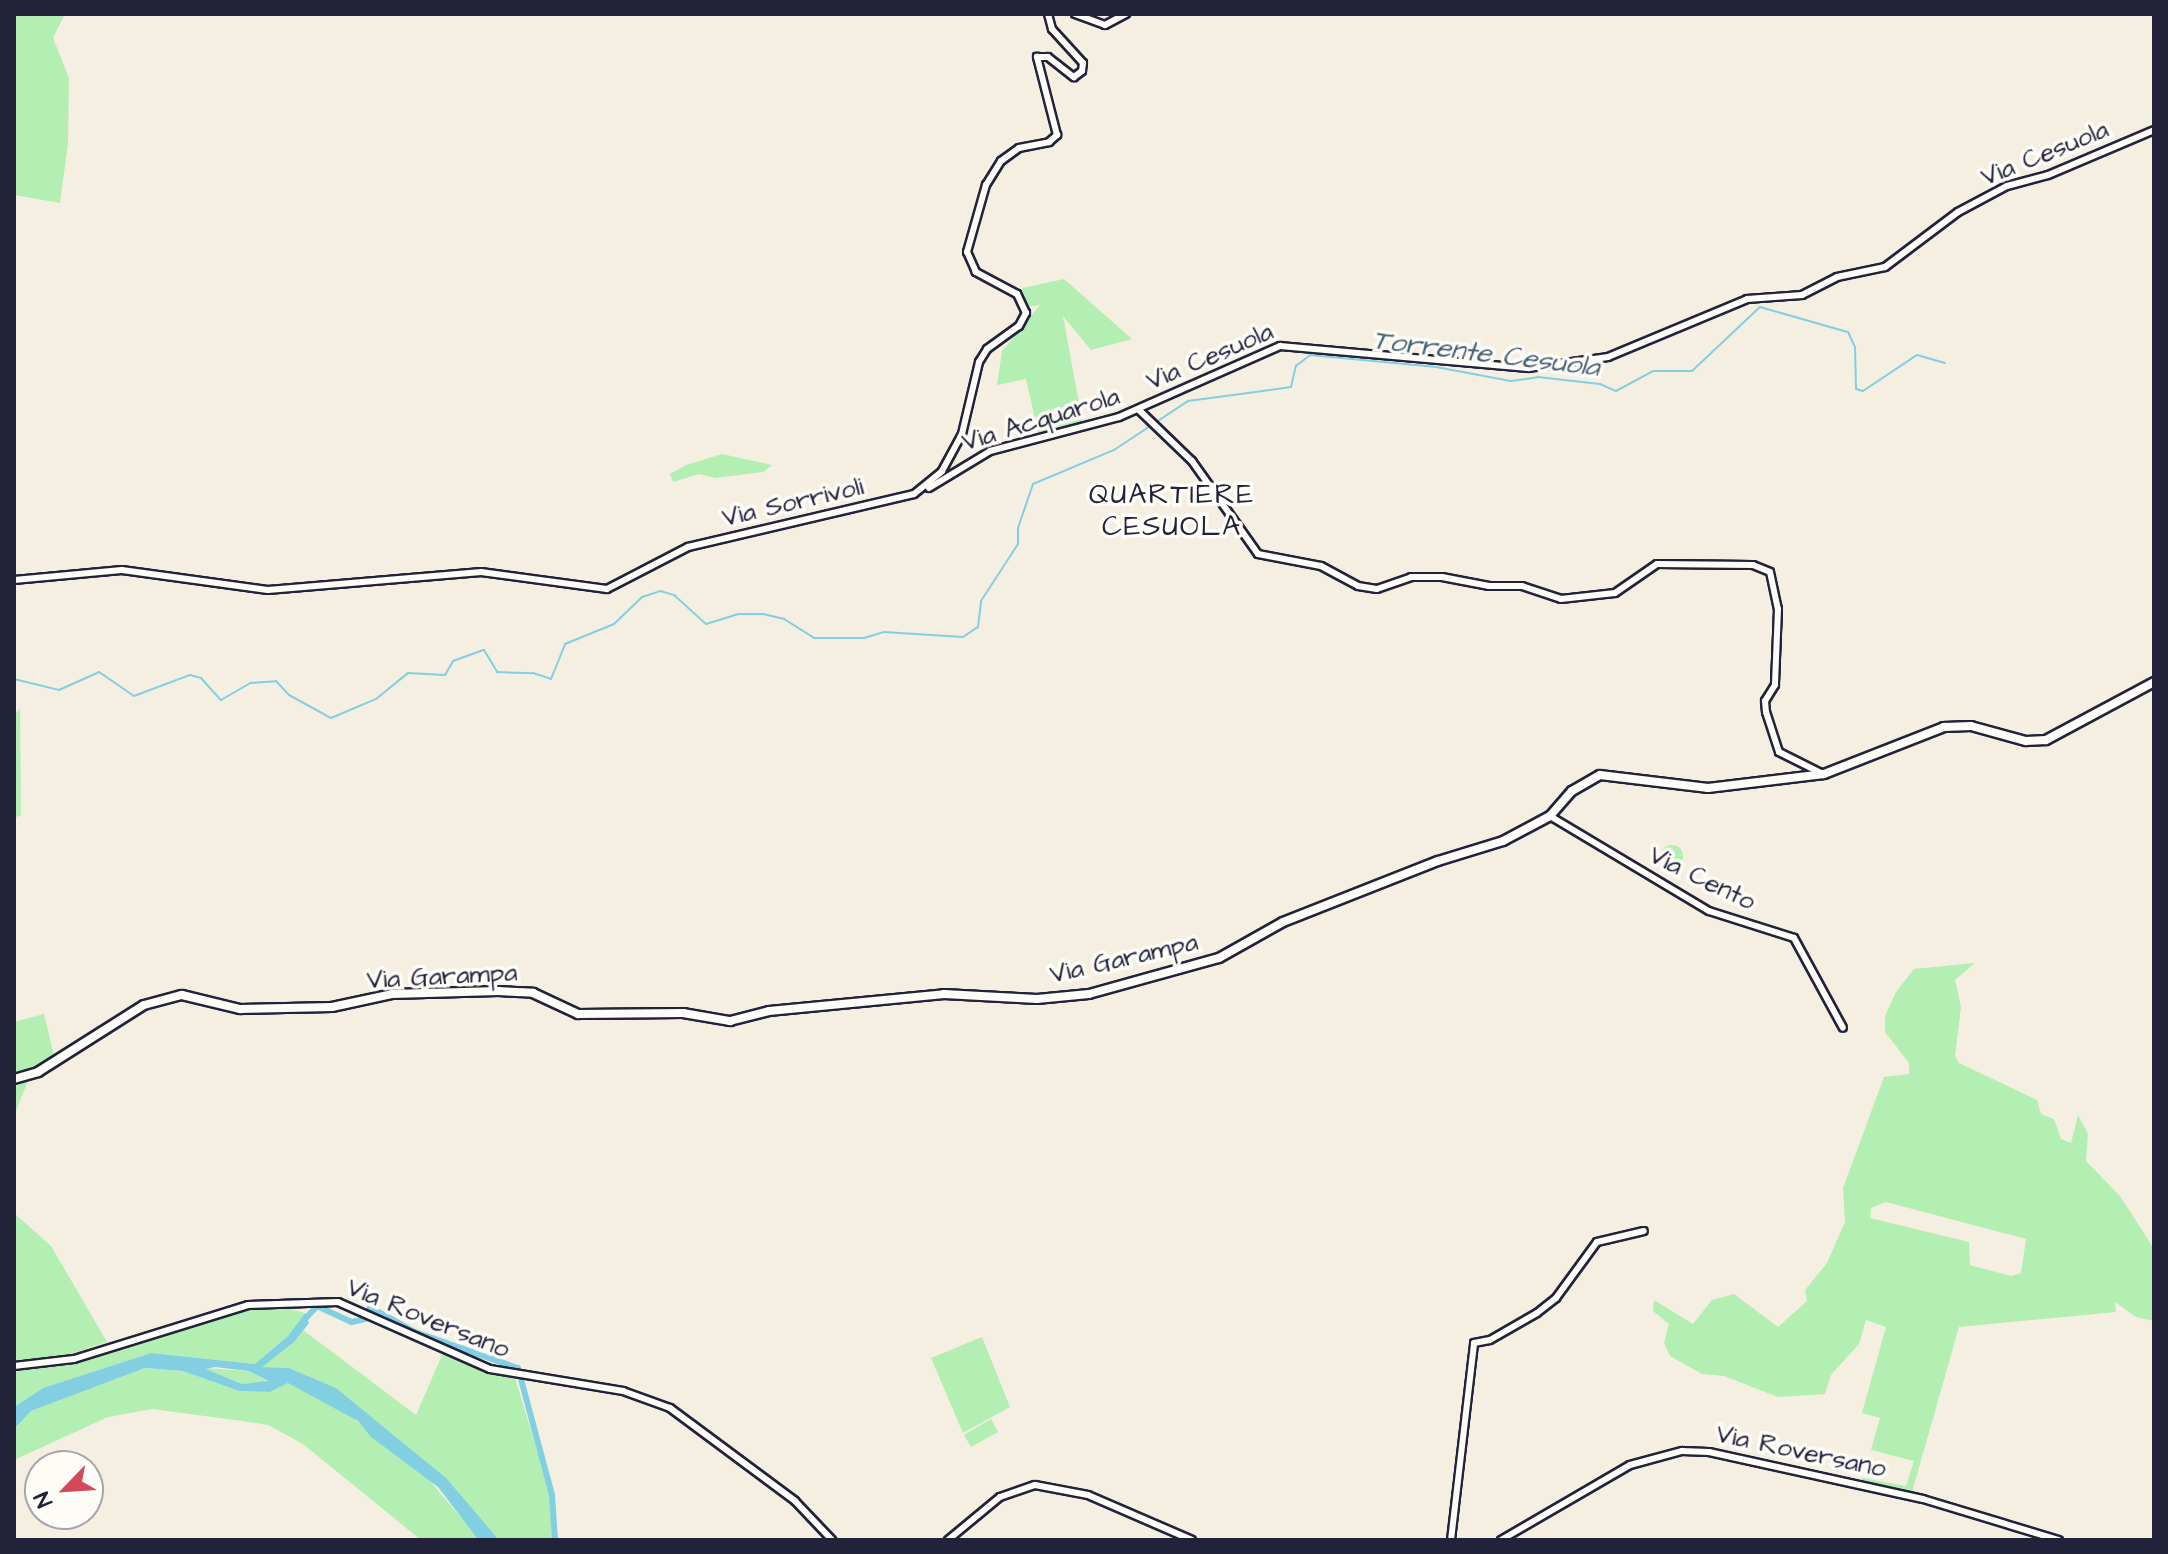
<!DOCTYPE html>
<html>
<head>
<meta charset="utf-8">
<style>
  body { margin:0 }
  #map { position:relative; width:2168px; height:1554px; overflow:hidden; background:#f5efe1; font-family:"Architects Daughter",sans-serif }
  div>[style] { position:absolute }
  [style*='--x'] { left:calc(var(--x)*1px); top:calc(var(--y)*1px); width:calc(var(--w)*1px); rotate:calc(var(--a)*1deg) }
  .green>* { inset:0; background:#b3eeb3 }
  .round { border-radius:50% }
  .water>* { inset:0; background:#82cfe2 }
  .stream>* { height:2px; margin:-1px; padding:0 1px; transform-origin:1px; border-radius:1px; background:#82cfe2 }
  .canal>* { height:6px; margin:-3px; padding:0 3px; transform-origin:3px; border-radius:3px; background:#82cfe2 }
  .roads { filter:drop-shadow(2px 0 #22223b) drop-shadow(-2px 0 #22223b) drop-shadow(0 2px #22223b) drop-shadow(0 -2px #22223b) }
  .street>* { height:6px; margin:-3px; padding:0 3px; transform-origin:3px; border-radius:3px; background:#fdfcf7 }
  .secondary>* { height:8px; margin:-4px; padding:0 4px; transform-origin:4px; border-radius:4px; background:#fdfcf7 }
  span { translate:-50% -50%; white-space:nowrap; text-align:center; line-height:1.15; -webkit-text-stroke:7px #fdfcf7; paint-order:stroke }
  .street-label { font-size:26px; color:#22223b }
  .water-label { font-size:28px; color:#445f75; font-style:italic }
  .neighbourhood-label { font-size:28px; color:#22223b; letter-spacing:2px }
  .frame { position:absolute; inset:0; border:16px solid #22223b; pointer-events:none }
  .north { position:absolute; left:24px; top:1450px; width:80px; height:80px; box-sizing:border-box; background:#fdfcf7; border:2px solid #a5a5ac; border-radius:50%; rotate:245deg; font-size:22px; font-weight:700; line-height:32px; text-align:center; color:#22223b }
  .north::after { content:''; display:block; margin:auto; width:28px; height:36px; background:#d1495b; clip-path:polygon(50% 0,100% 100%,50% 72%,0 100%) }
</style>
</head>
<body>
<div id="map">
  <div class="green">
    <i style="clip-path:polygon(14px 14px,65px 14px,53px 38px,69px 78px,68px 143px,60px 203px,14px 195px)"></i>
    <i style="clip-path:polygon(1064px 279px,1132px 339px,1091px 350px,1063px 316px,1083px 425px,1039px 436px,1026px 379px,997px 385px,1002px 351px,1040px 305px,1027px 307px,1019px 293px,1023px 288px)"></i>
    <i style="clip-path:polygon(722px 454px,772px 465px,763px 472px,715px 478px,699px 474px,673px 482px,670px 474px,686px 465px)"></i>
    <i style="clip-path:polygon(20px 708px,21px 815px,14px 818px,14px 716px)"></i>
    <i class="round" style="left:1661px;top:845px;width:22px;height:22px"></i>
    <i style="clip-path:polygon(evenodd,1975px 963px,1955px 980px,1961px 1007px,1955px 1056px,1959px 1063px,2037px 1100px,2041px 1114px,2054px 1119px,2061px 1139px,2071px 1143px,2078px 1115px,2088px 1134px,2086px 1161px,2120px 1196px,2154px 1249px,2154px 1321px,2136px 1317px,2115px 1302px,2116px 1312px,1959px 1327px,1912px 1492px,1905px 1492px,1860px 1483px,1862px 1478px,1906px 1486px,1914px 1461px,1871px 1450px,1880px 1418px,1862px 1413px,1886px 1327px,1866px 1320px,1859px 1344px,1831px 1375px,1825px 1394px,1778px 1397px,1724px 1376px,1702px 1374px,1670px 1356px,1664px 1343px,1669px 1324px,1653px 1311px,1654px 1300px,1693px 1324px,1712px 1300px,1734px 1294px,1778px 1327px,1807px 1301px,1805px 1290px,1827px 1263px,1845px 1222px,1843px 1188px,1884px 1077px,1909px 1074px,1909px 1063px,1885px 1032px,1885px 1016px,1896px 992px,1914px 969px,1975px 963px,1886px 1202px,2026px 1239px,2021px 1273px,2011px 1276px,1970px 1265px,1969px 1242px,1870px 1218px,1871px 1208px,1886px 1202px)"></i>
    <i style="clip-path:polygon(44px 1014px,54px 1055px,28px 1072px,14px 1074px,14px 1022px)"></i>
    <i style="clip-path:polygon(29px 1078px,14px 1116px,14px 1081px)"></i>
    <i style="clip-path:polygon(14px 1213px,51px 1246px,107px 1342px,49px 1361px,14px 1362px)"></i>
    <i style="clip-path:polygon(279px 1306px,305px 1313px,288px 1336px,255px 1364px,151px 1353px,43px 1388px,14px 1407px,14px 1367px,69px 1362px,248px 1307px)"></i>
    <i style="clip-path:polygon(303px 1330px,416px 1415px,443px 1353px,515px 1378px,551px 1495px,553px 1540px,499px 1540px,437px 1471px,336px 1388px,289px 1368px,261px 1367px)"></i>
    <i style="clip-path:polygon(982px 1337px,1010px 1407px,963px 1433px,931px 1358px)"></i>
    <i style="clip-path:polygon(145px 1368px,183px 1371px,239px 1391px,270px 1392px,288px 1383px,300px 1386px,347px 1413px,430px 1481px,480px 1540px,421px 1540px,303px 1444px,268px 1425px,242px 1421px,152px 1409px,108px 1417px,14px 1460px,14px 1429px,31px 1411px)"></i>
    <i style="clip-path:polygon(204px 1368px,249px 1371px,268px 1382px,242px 1384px)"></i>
    <i style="clip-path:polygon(991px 1419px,998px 1432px,971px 1447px,964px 1435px)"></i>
  </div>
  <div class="water">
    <i style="clip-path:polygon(evenodd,305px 1313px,309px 1323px,294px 1342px,262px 1367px,289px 1368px,336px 1388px,446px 1478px,499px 1540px,477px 1538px,438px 1487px,371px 1437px,358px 1421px,288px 1383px,270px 1392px,239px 1391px,183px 1371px,145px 1368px,31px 1411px,14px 1429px,14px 1407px,43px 1388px,151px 1353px,255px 1364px,288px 1336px,305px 1313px,215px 1367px,249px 1371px,268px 1381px,242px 1384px,206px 1369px,215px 1367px)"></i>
  </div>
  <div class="stream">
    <i style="--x:14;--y:679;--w:46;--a:13.7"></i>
    <i style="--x:59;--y:690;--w:44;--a:-24.2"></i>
    <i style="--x:99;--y:672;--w:42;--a:34.4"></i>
    <i style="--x:134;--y:696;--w:60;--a:-20.6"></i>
    <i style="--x:190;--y:675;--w:11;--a:15"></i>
    <i style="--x:201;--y:678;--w:30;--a:48"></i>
    <i style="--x:221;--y:700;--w:34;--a:-30"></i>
    <i style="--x:250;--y:683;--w:26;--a:-4"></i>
    <i style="--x:276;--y:681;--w:19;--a:47"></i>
    <i style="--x:289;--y:695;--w:48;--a:28.7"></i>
    <i style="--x:331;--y:718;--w:49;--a:-22.9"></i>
    <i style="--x:376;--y:699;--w:41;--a:-39.1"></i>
    <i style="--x:408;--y:673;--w:37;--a:3"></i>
    <i style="--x:445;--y:675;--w:16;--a:-60"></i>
    <i style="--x:453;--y:661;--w:33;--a:-20"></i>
    <i style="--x:484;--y:650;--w:26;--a:59"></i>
    <i style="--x:497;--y:672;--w:36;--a:2"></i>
    <i style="--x:533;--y:673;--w:19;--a:18"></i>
    <i style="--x:551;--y:679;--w:38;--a:-68"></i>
    <i style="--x:565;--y:644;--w:53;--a:-22.2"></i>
    <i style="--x:614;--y:624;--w:39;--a:-44"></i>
    <i style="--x:642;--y:597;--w:19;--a:-18"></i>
    <i style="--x:660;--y:591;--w:15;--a:16"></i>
    <i style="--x:674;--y:595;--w:43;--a:42.2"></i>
    <i style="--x:706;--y:624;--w:34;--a:-17"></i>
    <i style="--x:738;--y:614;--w:25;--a:0"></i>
    <i style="--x:763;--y:614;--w:22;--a:13"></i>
    <i style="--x:784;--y:619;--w:36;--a:32"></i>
    <i style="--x:814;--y:638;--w:50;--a:0"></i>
    <i style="--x:864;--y:638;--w:21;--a:-17"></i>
    <i style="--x:884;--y:632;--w:79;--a:3.6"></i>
    <i style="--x:963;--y:637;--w:18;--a:-34"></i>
    <i style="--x:978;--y:627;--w:26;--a:-83"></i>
    <i style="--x:981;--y:601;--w:68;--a:-57"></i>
    <i style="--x:1018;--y:544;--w:16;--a:-90"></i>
    <i style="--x:1018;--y:528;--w:46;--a:-71.2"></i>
    <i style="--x:1033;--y:484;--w:88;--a:-22.8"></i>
    <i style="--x:1114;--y:450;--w:89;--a:-33.5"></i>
    <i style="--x:1188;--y:401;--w:104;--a:-7.7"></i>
    <i style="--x:1291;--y:387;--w:22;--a:-77"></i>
    <i style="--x:1296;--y:366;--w:18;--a:-38"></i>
    <i style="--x:1310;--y:355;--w:127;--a:5.4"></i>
    <i style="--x:1436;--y:367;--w:76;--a:10.6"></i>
    <i style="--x:1511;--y:381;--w:27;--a:-8"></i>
    <i style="--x:1538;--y:377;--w:62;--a:6.4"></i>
    <i style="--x:1600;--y:384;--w:17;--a:24"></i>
    <i style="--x:1616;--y:391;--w:42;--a:-28.4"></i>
    <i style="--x:1653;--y:371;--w:39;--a:0"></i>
    <i style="--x:1692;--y:371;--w:93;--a:-43.3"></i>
    <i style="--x:1760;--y:307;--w:91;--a:15.9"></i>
    <i style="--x:1848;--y:332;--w:17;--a:65"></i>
    <i style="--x:1855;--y:347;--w:42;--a:88.6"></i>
    <i style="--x:1856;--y:389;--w:7;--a:16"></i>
    <i style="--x:1863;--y:391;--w:65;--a:-33.7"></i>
    <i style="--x:1917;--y:355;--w:29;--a:16"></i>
  </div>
  <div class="canal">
    <i style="--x:305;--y:1319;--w:18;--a:-47"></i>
    <i style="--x:317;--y:1306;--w:38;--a:25"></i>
    <i style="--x:352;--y:1322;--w:13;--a:-13"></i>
    <i style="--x:365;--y:1319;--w:13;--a:-67"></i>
    <i style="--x:370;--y:1307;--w:51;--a:29.1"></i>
    <i style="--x:415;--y:1332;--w:109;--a:19.3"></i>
    <i style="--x:518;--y:1368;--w:131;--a:75"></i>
    <i style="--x:552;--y:1495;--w:45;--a:86.2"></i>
  </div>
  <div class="roads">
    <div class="street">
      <i style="--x:1075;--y:14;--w:32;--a:20"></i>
      <i style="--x:1105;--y:25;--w:24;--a:-28"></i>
      <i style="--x:1139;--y:410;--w:74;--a:43.9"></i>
      <i style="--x:1192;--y:461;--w:114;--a:54.6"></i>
      <i style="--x:1258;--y:554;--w:64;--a:10.8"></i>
      <i style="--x:1321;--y:566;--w:42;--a:28.4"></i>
      <i style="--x:1358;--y:586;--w:19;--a:9"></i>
      <i style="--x:1377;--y:589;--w:36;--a:-19"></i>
      <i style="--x:1411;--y:577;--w:31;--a:0"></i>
      <i style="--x:1442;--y:577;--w:48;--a:10.8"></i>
      <i style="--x:1489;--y:586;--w:33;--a:0"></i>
      <i style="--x:1522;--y:586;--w:41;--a:18.4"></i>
      <i style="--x:1561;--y:599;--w:54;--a:-6.3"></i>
      <i style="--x:1615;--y:593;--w:51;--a:-34.6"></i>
      <i style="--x:1657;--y:564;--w:96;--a:0.6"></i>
      <i style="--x:1753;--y:565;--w:18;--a:22"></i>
      <i style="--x:1770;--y:572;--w:38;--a:78"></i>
      <i style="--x:1778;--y:609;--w:76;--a:92.3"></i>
      <i style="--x:1775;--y:685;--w:19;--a:122"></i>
      <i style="--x:1765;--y:701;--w:11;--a:85"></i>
      <i style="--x:1766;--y:712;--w:42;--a:72"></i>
      <i style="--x:1779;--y:752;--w:49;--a:26.6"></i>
      <i style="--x:929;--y:488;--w:71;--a:-31.2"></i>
      <i style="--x:990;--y:451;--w:133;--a:-14.8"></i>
      <i style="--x:1119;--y:417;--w:176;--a:-23.8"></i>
      <i style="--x:1280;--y:346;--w:249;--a:5.1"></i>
      <i style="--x:1528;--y:368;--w:81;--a:-7.8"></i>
      <i style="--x:1608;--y:357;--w:151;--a:-22.6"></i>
      <i style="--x:1747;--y:299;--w:55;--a:-4.2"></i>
      <i style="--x:1802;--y:295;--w:39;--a:-27"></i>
      <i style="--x:1837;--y:277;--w:49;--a:-11.8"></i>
      <i style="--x:1885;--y:267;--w:91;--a:-37"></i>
      <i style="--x:1958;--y:212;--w:55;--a:-28"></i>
      <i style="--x:2007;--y:186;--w:42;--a:-15"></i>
      <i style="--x:2048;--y:175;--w:115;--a:-23"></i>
      <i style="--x:14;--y:580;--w:108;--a:-5.3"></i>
      <i style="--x:122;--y:570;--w:147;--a:7.8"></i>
      <i style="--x:268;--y:590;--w:214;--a:-4.8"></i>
      <i style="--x:481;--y:572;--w:127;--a:7.7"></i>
      <i style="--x:607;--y:589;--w:91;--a:-27.4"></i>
      <i style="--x:688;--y:547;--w:232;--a:-13.2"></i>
      <i style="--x:914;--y:494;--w:36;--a:-39"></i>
      <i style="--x:942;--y:471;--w:42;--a:-61.6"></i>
      <i style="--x:962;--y:434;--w:74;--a:-76.7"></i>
      <i style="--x:979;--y:362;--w:15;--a:-58"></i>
      <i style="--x:987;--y:349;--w:39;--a:-36"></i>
      <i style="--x:1019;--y:326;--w:15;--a:-62"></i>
      <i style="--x:1026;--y:313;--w:21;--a:-115"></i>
      <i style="--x:1017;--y:294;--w:47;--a:-151.8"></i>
      <i style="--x:976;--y:272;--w:22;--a:-114"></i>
      <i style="--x:967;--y:252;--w:70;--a:-74.2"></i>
      <i style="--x:986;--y:185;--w:28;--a:-58"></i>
      <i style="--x:1001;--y:161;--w:22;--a:-36"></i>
      <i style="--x:1019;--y:148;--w:31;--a:-11"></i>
      <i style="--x:1049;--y:142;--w:11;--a:-41"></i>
      <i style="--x:1057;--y:135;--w:81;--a:-104.4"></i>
      <i style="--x:1037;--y:57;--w:11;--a:0"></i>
      <i style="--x:1048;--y:57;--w:33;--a:38"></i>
      <i style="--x:1074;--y:77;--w:10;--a:-37"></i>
      <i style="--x:1082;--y:71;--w:8;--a:-83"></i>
      <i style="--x:1083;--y:63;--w:46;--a:-132.4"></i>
      <i style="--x:1052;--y:29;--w:16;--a:-105"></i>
      <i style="--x:1550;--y:816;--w:185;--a:30.9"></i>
      <i style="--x:1709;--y:911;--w:89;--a:17.6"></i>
      <i style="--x:1794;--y:938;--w:102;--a:61.4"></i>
      <i style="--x:14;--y:1366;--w:60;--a:-6.7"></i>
      <i style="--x:74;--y:1359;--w:182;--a:-17.2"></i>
      <i style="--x:248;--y:1305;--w:90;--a:-1.9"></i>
      <i style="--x:338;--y:1302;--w:166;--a:23.8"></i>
      <i style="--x:490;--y:1369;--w:135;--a:9.4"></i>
      <i style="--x:623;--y:1391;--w:50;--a:19.9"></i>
      <i style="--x:670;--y:1408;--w:156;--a:36.6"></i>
      <i style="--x:795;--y:1501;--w:54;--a:46.5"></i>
      <i style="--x:948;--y:1540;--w:67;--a:-39.6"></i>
      <i style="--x:1000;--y:1497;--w:37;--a:-19"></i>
      <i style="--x:1035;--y:1485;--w:54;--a:10.7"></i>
      <i style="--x:1088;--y:1495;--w:113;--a:23.4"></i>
      <i style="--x:1451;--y:1540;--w:198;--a:-83.3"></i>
      <i style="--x:1474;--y:1343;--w:16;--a:-11"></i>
      <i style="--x:1490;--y:1340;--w:54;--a:-29.9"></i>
      <i style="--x:1537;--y:1313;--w:24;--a:-38"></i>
      <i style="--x:1556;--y:1298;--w:69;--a:-53.8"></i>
      <i style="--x:1597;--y:1242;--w:48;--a:-13.2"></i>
      <i style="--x:1501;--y:1540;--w:149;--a:-30.2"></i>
      <i style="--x:1630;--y:1465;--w:54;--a:-15.1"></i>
      <i style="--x:1682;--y:1451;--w:27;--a:2"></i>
      <i style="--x:1709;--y:1452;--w:219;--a:12.4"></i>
      <i style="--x:1923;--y:1499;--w:142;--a:16.8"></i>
    </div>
    <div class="secondary">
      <i style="--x:14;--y:1079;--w:25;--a:-16"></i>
      <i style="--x:38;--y:1072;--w:125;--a:-32.3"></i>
      <i style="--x:144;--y:1005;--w:39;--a:-15"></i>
      <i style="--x:182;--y:995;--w:60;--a:13.6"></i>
      <i style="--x:240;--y:1009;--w:92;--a:-1.2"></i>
      <i style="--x:332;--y:1007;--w:61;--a:-12.2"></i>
      <i style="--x:392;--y:994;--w:106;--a:-1.6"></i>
      <i style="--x:498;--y:991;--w:35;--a:3"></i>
      <i style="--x:533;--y:993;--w:50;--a:25"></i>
      <i style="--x:578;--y:1014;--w:105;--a:-0.5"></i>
      <i style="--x:683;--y:1013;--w:48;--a:9.7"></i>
      <i style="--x:730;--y:1021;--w:40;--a:-14.4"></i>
      <i style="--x:769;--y:1011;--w:176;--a:-5.5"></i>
      <i style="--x:944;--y:994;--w:93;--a:3.1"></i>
      <i style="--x:1037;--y:999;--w:52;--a:-5.5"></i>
      <i style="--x:1089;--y:994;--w:135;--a:-15.5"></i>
      <i style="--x:1219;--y:958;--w:73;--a:-29.4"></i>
      <i style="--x:1283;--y:922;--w:167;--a:-21.5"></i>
      <i style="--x:1438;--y:861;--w:68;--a:-17.1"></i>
      <i style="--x:1503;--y:841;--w:53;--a:-28"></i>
      <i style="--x:1550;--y:816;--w:33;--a:-49"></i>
      <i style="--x:1572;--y:791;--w:32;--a:-30"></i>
      <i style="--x:1600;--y:775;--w:109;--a:6.9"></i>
      <i style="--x:1708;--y:788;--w:117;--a:-6.9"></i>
      <i style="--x:1824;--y:774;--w:129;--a:-21.4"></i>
      <i style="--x:1944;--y:727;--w:27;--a:-2"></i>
      <i style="--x:1971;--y:726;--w:57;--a:15.3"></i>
      <i style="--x:2026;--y:741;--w:20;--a:-3"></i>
      <i style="--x:2046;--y:740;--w:123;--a:-28.2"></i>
    </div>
  </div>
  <div class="street-label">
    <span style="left:2045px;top:154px;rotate:-22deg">Via Cesuola</span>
    <span style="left:1210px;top:357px;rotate:-23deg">Via Cesuola</span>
    <span style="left:1041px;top:420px;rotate:-17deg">Via Acquarola</span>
    <span style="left:793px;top:503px;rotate:-13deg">Via Sorrivoli</span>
    <span style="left:1702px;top:879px;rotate:26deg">Via Cento</span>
    <span style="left:1124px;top:959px;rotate:-13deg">Via Garampa</span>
    <span style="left:442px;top:977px;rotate:-3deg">Via Garampa</span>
    <span style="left:428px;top:1319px;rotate:22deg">Via Roversano</span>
    <span style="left:1801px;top:1452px;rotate:12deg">Via Roversano</span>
  </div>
  <div class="water-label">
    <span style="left:1486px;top:354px;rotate:7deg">Torrente Cesuola</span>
  </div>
  <div class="neighbourhood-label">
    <span style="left:1172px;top:511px">QUARTIERE<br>CESUOLA</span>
  </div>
  <div class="frame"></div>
  <div class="north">N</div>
</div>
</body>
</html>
